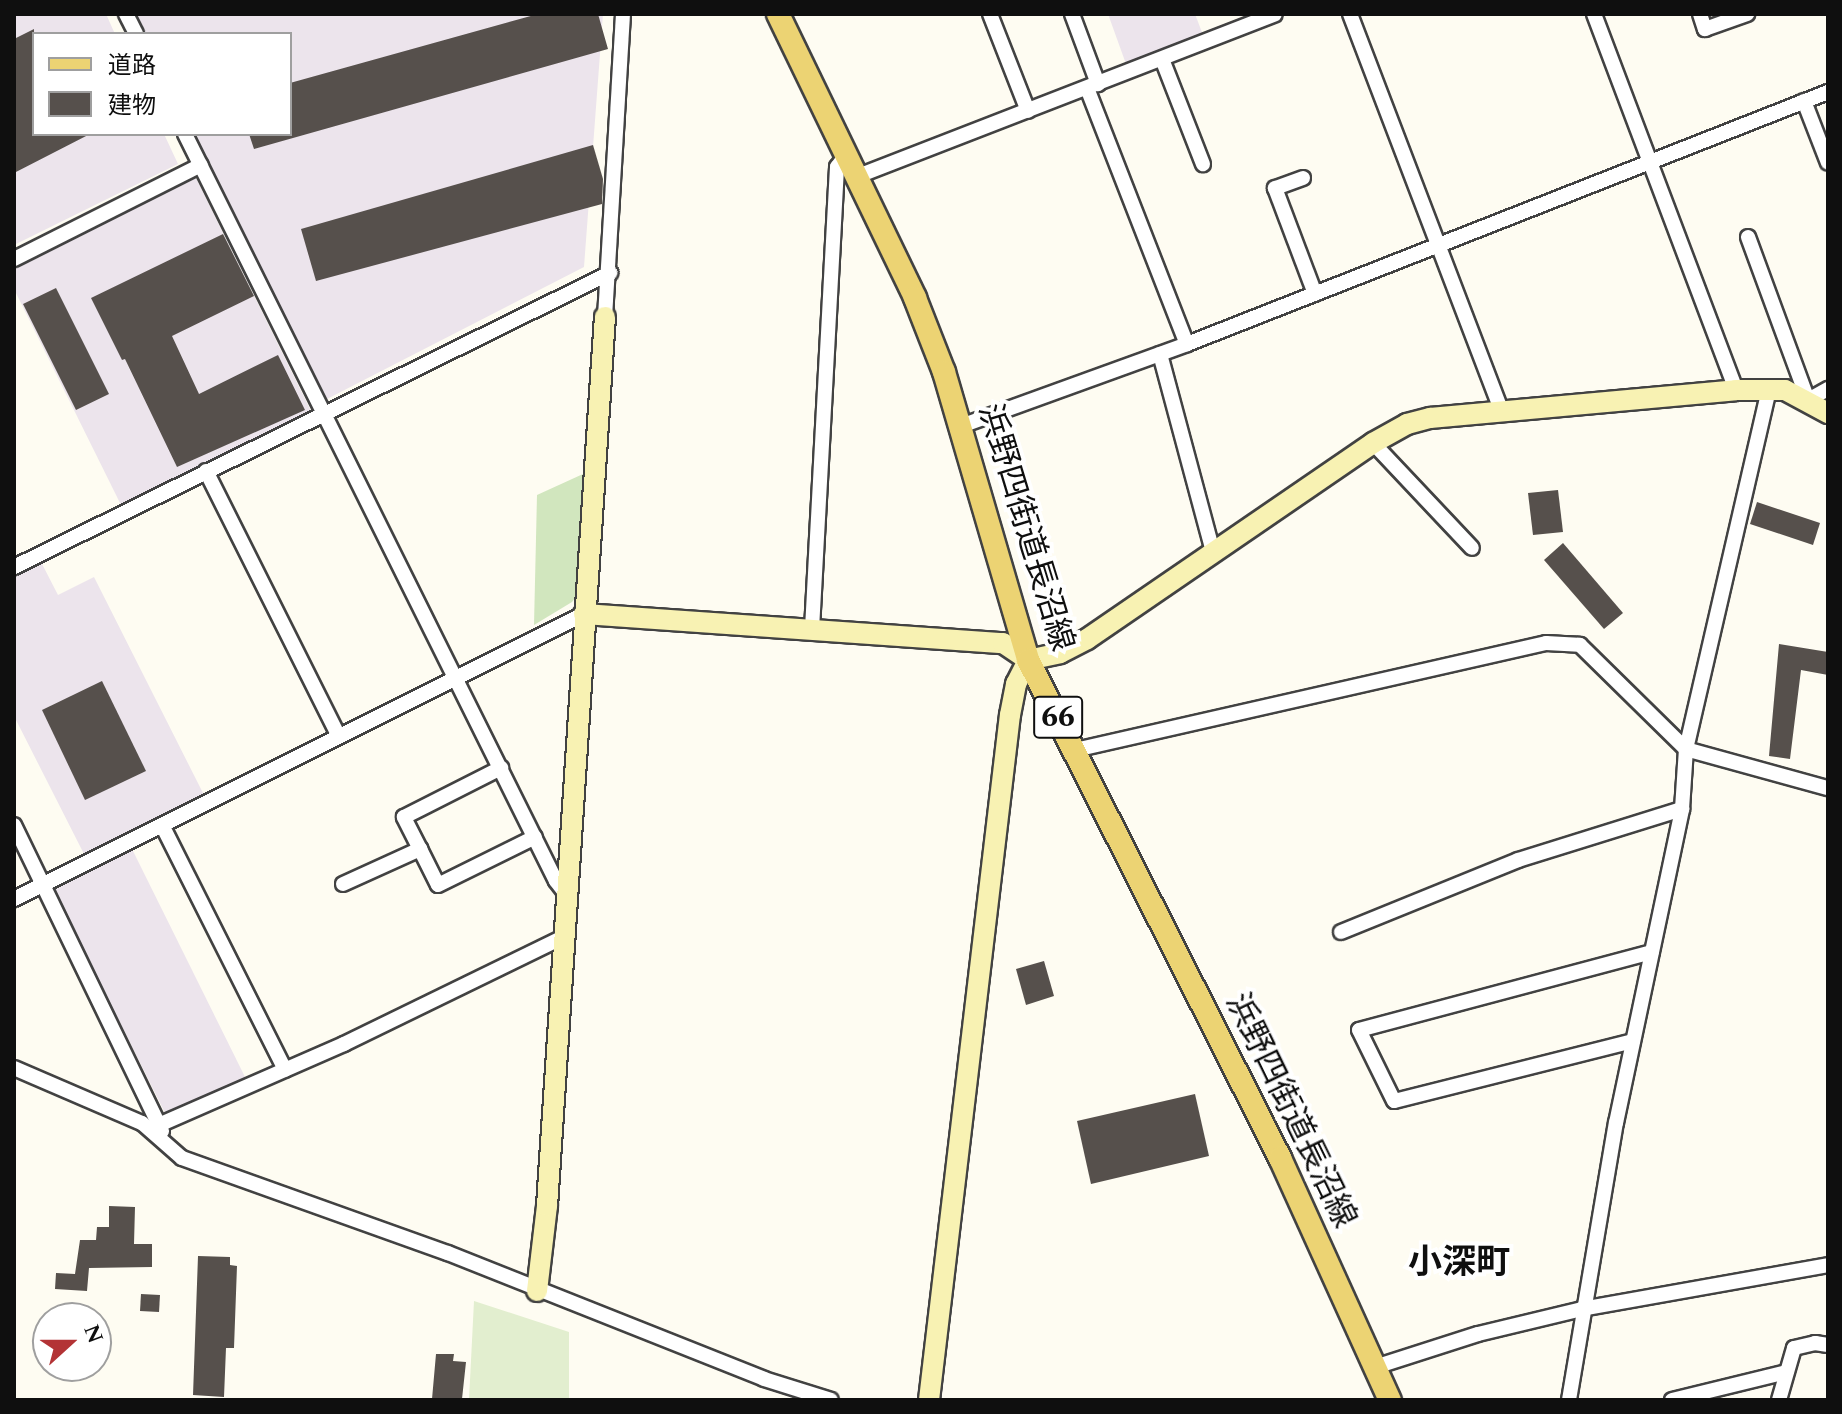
<!DOCTYPE html>
<html>
<head>
<meta charset="utf-8">
<style>
  body { margin:0 }
  #map { position:relative; width:1842px; height:1414px; overflow:hidden; background:#fefcf2; font-family:Spectral,"Noto Sans JP",serif }
  div>[style] { position:absolute }
  [style*='--x'] { left:calc(var(--x)*1px); top:calc(var(--y)*1px); width:calc(var(--w)*1px); rotate:calc(var(--a)*1deg) }
  .industrial>* { inset:0; background:#ece4ec }
  .green>* { inset:0; background:#d1e6be }
  .pitch>* { inset:0; background:#e2eecf }
  .building>* { inset:0; background:#56504c }
  .roads { filter:drop-shadow(2px 0 #424242) drop-shadow(-2px 0 #424242) drop-shadow(0 2px #424242) drop-shadow(0 -2px #424242) }
  .street>* { height:14px; margin:-7px; padding:0 7px; transform-origin:7px; border-radius:7px; background:#fff }
  .secondary>* { height:20px; margin:-10px; padding:0 10px; transform-origin:10px; border-radius:10px; background:#f8f2b3 }
  .primary>* { height:22px; margin:-11px; padding:0 11px; transform-origin:11px; border-radius:11px; background:#ecd373 }
  span { translate:-50% -50%; white-space:nowrap; text-align:center; line-height:1.15; -webkit-text-stroke:8px #fff; paint-order:stroke }
  .shield-label span { padding:2px 6px; background:#fff; border:2px solid; border-radius:6px; -webkit-text-stroke-width:0 }
  .shield-label { font-size:30px; color:#0f0f0f; font-weight:700 }
  .street-label { font-size:32px; color:#0f0f0f }
  .neighbourhood-label { font-size:34px; color:#0f0f0f; font-weight:700 }
  .frame { position:absolute; inset:0; border:16px solid #0f0f0f; pointer-events:none }
  .legend { position:absolute; left:32px; top:32px; width:260px; height:104px; box-sizing:border-box; background:#fff; border:2px solid #9f9f9f; margin:0; padding:10px 14px; list-style:none; font-size:24px; color:#0f0f0f }
  .legend li { display:flex; align-items:center; gap:16px; height:40px }
  .legend b { width:40px; border:2px solid #9f9f9f }
  .north { position:absolute; left:32px; top:1302px; width:80px; height:80px; box-sizing:border-box; background:#fff; border:2px solid #9f9f9f; border-radius:50%; rotate:69deg; font-size:22px; font-weight:700; line-height:32px; text-align:center; color:#0f0f0f }
  .north::after { content:''; display:block; margin:auto; width:28px; height:36px; background:#b33335; clip-path:polygon(50% 0,100% 100%,50% 72%,0 100%) }
</style>
</head>
<body>
<div id="map">
  <div class="industrial">
    <i style="clip-path:polygon(14px 14px,106px 14px,115px 34px,34px 34px,34px 134px,164px 134px,178px 164px,14px 245px)"></i>
    <i style="clip-path:polygon(136px 14px,603px 14px,584px 267px,325px 400px,195px 134px,290px 134px,290px 34px,146px 34px)"></i>
    <i style="clip-path:polygon(1108px 14px,1195px 14px,1203px 35px,1126px 64px)"></i>
    <i style="clip-path:polygon(196px 178px,311px 411px,121px 505px,14px 289px,14px 267px)"></i>
    <i style="clip-path:polygon(40px 560px,58px 595px,94px 577px,204px 795px,84px 854px,14px 716px,14px 573px)"></i>
    <i style="clip-path:polygon(132px 849px,247px 1081px,167px 1117px,54px 890px)"></i>
  </div>
  <div class="green">
    <i style="clip-path:polygon(583px 474px,579px 593px,572px 602px,534px 625px,537px 495px)"></i>
  </div>
  <div class="pitch">
    <i style="clip-path:polygon(474px 1301px,569px 1332px,569px 1400px,469px 1400px)"></i>
  </div>
  <div class="building">
    <i style="clip-path:polygon(538px 14px,598px 14px,608px 49px,254px 149px,249px 134px,290px 134px,290px 83px)"></i>
    <i style="clip-path:polygon(34px 29px,34px 134px,90px 134px,14px 173px,14px 39px)"></i>
    <i style="clip-path:polygon(593px 145px,603px 179px,602px 204px,316px 281px,301px 229px)"></i>
    <i style="clip-path:polygon(223px 234px,254px 296px,172px 336px,199px 394px,278px 355px,305px 410px,177px 467px,125px 359px,122px 360px,91px 298px)"></i>
    <i style="clip-path:polygon(56px 288px,109px 394px,76px 410px,23px 304px)"></i>
    <i style="clip-path:polygon(1558px 490px,1563px 532px,1533px 535px,1528px 493px)"></i>
    <i style="clip-path:polygon(1757px 502px,1820px 523px,1813px 545px,1750px 524px)"></i>
    <i style="clip-path:polygon(1563px 543px,1623px 613px,1604px 629px,1544px 560px)"></i>
    <i style="clip-path:polygon(1779px 644px,1828px 652px,1828px 675px,1801px 670px,1790px 759px,1769px 756px)"></i>
    <i style="clip-path:polygon(102px 681px,146px 771px,85px 800px,42px 710px)"></i>
    <i style="clip-path:polygon(1044px 961px,1054px 996px,1026px 1005px,1016px 969px)"></i>
    <i style="clip-path:polygon(1195px 1094px,1209px 1156px,1091px 1184px,1077px 1121px)"></i>
    <i style="clip-path:polygon(109px 1206px,135px 1207px,134px 1244px,152px 1244px,152px 1267px,89px 1268px,87px 1291px,55px 1289px,56px 1273px,75px 1274px,80px 1240px,96px 1240px,97px 1227px,109px 1227px)"></i>
    <i style="clip-path:polygon(198px 1256px,230px 1257px,230px 1265px,237px 1266px,234px 1348px,226px 1348px,224px 1397px,193px 1395px)"></i>
    <i style="clip-path:polygon(141px 1294px,160px 1295px,159px 1312px,140px 1311px)"></i>
    <i style="clip-path:polygon(436px 1354px,454px 1354px,453px 1361px,466px 1362px,462px 1399px,432px 1399px)"></i>
  </div>
  <div class="roads">
    <div class="street">
      <i style="--x:126;--y:14;--w:22;--a:63"></i>
      <i style="--x:990;--y:14;--w:104;--a:68.6"></i>
      <i style="--x:1072;--y:14;--w:75;--a:69.6"></i>
      <i style="--x:1350;--y:14;--w:426;--a:69.1"></i>
      <i style="--x:1594;--y:14;--w:402;--a:69.3"></i>
      <i style="--x:1700;--y:14;--w:16;--a:72"></i>
      <i style="--x:1705;--y:29;--w:45;--a:-19.7"></i>
      <i style="--x:1162;--y:59;--w:113;--a:68.7"></i>
      <i style="--x:1087;--y:88;--w:275;--a:68.7"></i>
      <i style="--x:1804;--y:101;--w:66;--a:68.8"></i>
      <i style="--x:185;--y:134;--w:834;--a:63.59"></i>
      <i style="--x:556;--y:881;--w:16;--a:52"></i>
      <i style="--x:858;--y:176;--w:447;--a:-21.2"></i>
      <i style="--x:1303;--y:178;--w:30;--a:160"></i>
      <i style="--x:1275;--y:188;--w:113;--a:69.3"></i>
      <i style="--x:1748;--y:237;--w:174;--a:69.8"></i>
      <i style="--x:1808;--y:400;--w:23;--a:-29"></i>
      <i style="--x:14;--y:259;--w:209;--a:-26.7"></i>
      <i style="--x:605;--y:317;--w:304;--a:-86.6"></i>
      <i style="--x:1160;--y:354;--w:205;--a:75"></i>
      <i style="--x:961;--y:426;--w:240;--a:-19.9"></i>
      <i style="--x:1187;--y:344;--w:689;--a:-21.46"></i>
      <i style="--x:1373;--y:443;--w:144;--a:46.7"></i>
      <i style="--x:206;--y:471;--w:297;--a:63.4"></i>
      <i style="--x:14;--y:567;--w:665;--a:-26.26"></i>
      <i style="--x:812;--y:629;--w:463;--a:-86.9"></i>
      <i style="--x:837;--y:167;--w:17;--a:-54"></i>
      <i style="--x:1075;--y:750;--w:483;--a:-12.8"></i>
      <i style="--x:1546;--y:643;--w:34;--a:3"></i>
      <i style="--x:1580;--y:645;--w:148;--a:44.5"></i>
      <i style="--x:1686;--y:749;--w:147;--a:15.4"></i>
      <i style="--x:14;--y:825;--w:340;--a:64.2"></i>
      <i style="--x:162;--y:825;--w:274;--a:63.3"></i>
      <i style="--x:420;--y:849;--w:36;--a:-117"></i>
      <i style="--x:404;--y:817;--w:109;--a:-26.8"></i>
      <i style="--x:343;--y:884;--w:85;--a:-24.4"></i>
      <i style="--x:420;--y:849;--w:40;--a:63.4"></i>
      <i style="--x:438;--y:885;--w:108;--a:-26.3"></i>
      <i style="--x:14;--y:899;--w:637;--a:-26.57"></i>
      <i style="--x:1341;--y:932;--w:191;--a:-22.1"></i>
      <i style="--x:1518;--y:860;--w:172;--a:-17.3"></i>
      <i style="--x:1633;--y:1041;--w:246;--a:165.9"></i>
      <i style="--x:1394;--y:1101;--w:79;--a:-116.2"></i>
      <i style="--x:1359;--y:1030;--w:303;--a:-14.9"></i>
      <i style="--x:14;--y:1068;--w:139;--a:23.3"></i>
      <i style="--x:142;--y:1123;--w:53;--a:41.2"></i>
      <i style="--x:182;--y:1158;--w:282;--a:19.7"></i>
      <i style="--x:448;--y:1253;--w:340;--a:21.7"></i>
      <i style="--x:764;--y:1379;--w:70;--a:17.4"></i>
      <i style="--x:161;--y:1124;--w:200;--a:-23.6"></i>
      <i style="--x:344;--y:1044;--w:244;--a:-26"></i>
      <i style="--x:1375;--y:1367;--w:108;--a:-17.8"></i>
      <i style="--x:1478;--y:1334;--w:107;--a:-13.5"></i>
      <i style="--x:1582;--y:1309;--w:250;--a:-10.1"></i>
      <i style="--x:1569;--y:1400;--w:281;--a:-80.4"></i>
      <i style="--x:1616;--y:1123;--w:321;--a:-78.1"></i>
      <i style="--x:1682;--y:809;--w:60;--a:-86.2"></i>
      <i style="--x:1686;--y:749;--w:369;--a:-77"></i>
      <i style="--x:1672;--y:1400;--w:118;--a:-13.7"></i>
      <i style="--x:1779;--y:1400;--w:54;--a:-73.9"></i>
      <i style="--x:1794;--y:1348;--w:22;--a:-13"></i>
      <i style="--x:1815;--y:1343;--w:13;--a:9"></i>
    </div>
    <div class="secondary">
      <i style="--x:584;--y:614;--w:420;--a:4"></i>
      <i style="--x:1003;--y:643;--w:30;--a:34"></i>
      <i style="--x:537;--y:1291;--w:86;--a:-83.3"></i>
      <i style="--x:547;--y:1206;--w:891;--a:-86.27"></i>
      <i style="--x:929;--y:1400;--w:690;--a:-83.26"></i>
      <i style="--x:1010;--y:715;--w:32;--a:-79"></i>
      <i style="--x:1016;--y:684;--w:27;--a:-63"></i>
      <i style="--x:1028;--y:660;--w:33;--a:-12"></i>
      <i style="--x:1060;--y:653;--w:30;--a:-27"></i>
      <i style="--x:1087;--y:639;--w:347;--a:-34.4"></i>
      <i style="--x:1373;--y:443;--w:39;--a:-29"></i>
      <i style="--x:1407;--y:424;--w:24;--a:-15"></i>
      <i style="--x:1430;--y:418;--w:307;--a:-5.2"></i>
      <i style="--x:1736;--y:390;--w:49;--a:0"></i>
      <i style="--x:1785;--y:390;--w:49;--a:28.1"></i>
    </div>
    <div class="primary">
      <i style="--x:778;--y:14;--w:315;--a:64.2"></i>
      <i style="--x:915;--y:298;--w:79;--a:68.6"></i>
      <i style="--x:944;--y:372;--w:300;--a:73.7"></i>
      <i style="--x:1028;--y:660;--w:558;--a:63.16"></i>
      <i style="--x:1280;--y:1158;--w:266;--a:65.6"></i>
    </div>
  </div>
  <div class="shield-label">
    <span style="left:1058px;top:717px">66</span>
  </div>
  <div class="street-label">
    <span style="left:1025px;top:528px;rotate:73deg">浜野四街道長沼線</span>
    <span style="left:1290px;top:1111px;rotate:64deg">浜野四街道長沼線</span>
  </div>
  <div class="neighbourhood-label">
    <span style="left:1459px;top:1264px">小深町</span>
  </div>
  <div class="frame"></div>
  <ul class="legend">
  <li><b style="height:10px;background:#ecd373"></b>道路</li>
  <li><b style="height:22px;background:#56504c"></b>建物</li>
  </ul>
  <div class="north">N</div>
</div>
</body>
</html>
